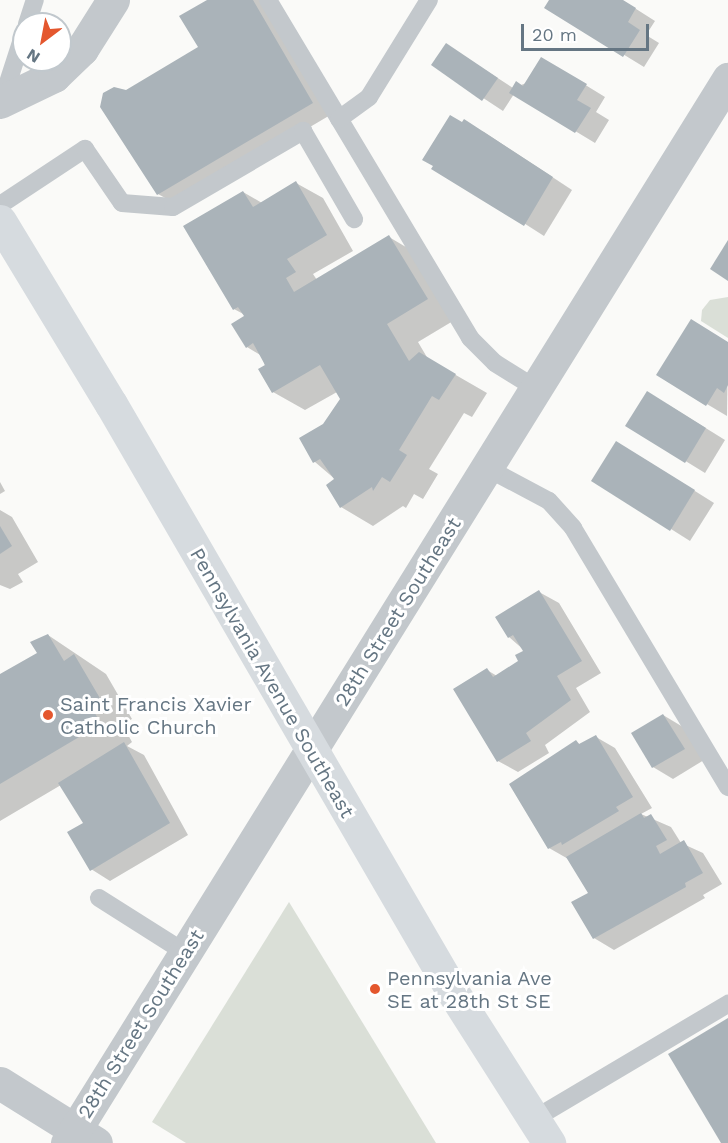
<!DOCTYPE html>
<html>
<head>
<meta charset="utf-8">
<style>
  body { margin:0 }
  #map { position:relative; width:728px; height:1143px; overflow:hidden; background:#fafaf8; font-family:"Work Sans",sans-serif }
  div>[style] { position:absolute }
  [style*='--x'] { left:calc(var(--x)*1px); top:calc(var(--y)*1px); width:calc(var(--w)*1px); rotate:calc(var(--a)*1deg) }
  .green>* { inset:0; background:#dadfd7 }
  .shadow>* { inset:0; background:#0003 }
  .building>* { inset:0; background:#aab3b9 }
  .service>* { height:18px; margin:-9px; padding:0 9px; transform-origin:9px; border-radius:9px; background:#c3c8cc }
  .minor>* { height:33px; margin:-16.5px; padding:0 16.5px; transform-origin:16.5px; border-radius:16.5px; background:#c3c8cc }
  .trunk>* { height:33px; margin:-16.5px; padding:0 16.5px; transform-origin:16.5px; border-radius:16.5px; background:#d6dbdf }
  .dots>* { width:16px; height:16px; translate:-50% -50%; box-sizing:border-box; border:3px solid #fff; border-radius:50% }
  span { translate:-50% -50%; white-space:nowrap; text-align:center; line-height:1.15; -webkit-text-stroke:6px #fff; paint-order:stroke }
  .street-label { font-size:20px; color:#657683 }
  .poi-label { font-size:20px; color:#657683 }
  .left { translate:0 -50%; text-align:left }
  .north { position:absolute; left:12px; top:12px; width:60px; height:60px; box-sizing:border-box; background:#fff; border:2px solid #c1c8cd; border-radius:50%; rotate:212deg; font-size:16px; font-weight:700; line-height:24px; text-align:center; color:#657683 }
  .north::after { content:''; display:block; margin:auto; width:21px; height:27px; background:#e4572e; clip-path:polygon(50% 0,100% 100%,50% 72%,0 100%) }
  .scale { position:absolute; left:521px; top:24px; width:128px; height:27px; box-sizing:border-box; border:3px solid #657683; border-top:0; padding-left:8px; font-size:18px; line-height:21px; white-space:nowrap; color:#657683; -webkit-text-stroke:4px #fff; paint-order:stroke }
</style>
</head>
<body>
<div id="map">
  <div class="green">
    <i style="clip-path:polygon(728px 297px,728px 338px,701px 321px,702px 310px,710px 300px)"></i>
    <i style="clip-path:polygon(289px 902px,436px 1143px,186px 1143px,152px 1122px)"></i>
  </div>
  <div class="shadow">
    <i style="clip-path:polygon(210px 0,265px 0,332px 114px,178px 205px,158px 194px,126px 92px,200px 48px)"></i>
    <i style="clip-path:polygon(551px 0,622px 0,655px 21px,646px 35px,659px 43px,644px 67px,546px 7px)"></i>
    <i style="clip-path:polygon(447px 45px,513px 88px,561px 70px,605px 97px,596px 112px,609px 120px,595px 143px,514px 94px,503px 111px,433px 65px)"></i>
    <i style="clip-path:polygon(463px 124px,484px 132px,572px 190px,544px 236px,435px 166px)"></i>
    <i style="clip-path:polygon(296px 183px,323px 198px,353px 251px,313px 274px,317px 280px,389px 237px,421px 256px,458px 318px,418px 342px,428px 359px,487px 393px,472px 417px,464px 413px,429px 469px,438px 474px,423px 499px,414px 494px,406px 508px,403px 506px,373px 526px,341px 507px,328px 485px,336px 480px,315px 462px,301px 439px,324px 425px,342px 399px,337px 392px,305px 410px,273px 392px,262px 356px,247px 347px,247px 316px,234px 309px,243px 192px,262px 203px)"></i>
    <i style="clip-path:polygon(728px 343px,727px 416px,658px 375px)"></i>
    <i style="clip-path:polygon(667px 404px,725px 440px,705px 473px,627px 425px)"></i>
    <i style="clip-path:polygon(636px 454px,714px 503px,690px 541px,671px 529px)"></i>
    <i style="clip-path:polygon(0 482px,5px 491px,0 494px)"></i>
    <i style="clip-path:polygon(0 510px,12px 517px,38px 562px,18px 574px,23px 582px,10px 589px,0 585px)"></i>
    <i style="clip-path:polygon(539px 592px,559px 603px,601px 673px,576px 688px,590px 712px,545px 745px,549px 753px,518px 772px,498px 761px,487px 670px,497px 676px,520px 661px,525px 651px,509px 637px)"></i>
    <i style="clip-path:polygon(48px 635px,106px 674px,132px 719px,122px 724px,132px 742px,127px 746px,144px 755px,188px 835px,110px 881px,91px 869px,85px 824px,61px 785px,0 821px,0 676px,39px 653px)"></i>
    <i style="clip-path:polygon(663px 715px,683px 727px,704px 760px,673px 779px,653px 767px)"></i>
    <i style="clip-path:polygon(596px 737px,615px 748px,652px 808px,641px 814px,671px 827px,681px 843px,703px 853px,722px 884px,703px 895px,705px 898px,614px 950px,594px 938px,574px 903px,590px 894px,570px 860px,549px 848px,576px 742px,581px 745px)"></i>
  </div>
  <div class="building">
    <i style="clip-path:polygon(207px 0,253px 0,313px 103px,157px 195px,100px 107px,103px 93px,114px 87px,126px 90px,198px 47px,179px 16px)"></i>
    <i style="clip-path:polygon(549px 0,623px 0,636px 8px,628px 22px,640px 30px,623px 57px,544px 8px)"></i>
    <i style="clip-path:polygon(446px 43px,498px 78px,482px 101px,431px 65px)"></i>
    <i style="clip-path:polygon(541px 57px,587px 84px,577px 100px,591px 108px,575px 133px,509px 93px,516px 81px,523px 86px)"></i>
    <i style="clip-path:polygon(450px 115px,462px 122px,464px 119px,553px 177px,524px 226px,431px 169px,433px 166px,422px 160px)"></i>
    <i style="clip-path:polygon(296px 181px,327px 235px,287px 259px,296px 272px,286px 278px,294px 292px,389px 235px,428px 299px,387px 324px,409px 361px,419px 352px,456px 374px,439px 400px,432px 396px,399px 450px,407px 455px,390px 482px,382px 477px,373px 491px,372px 487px,340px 508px,326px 485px,334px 479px,320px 459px,313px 463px,299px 438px,323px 424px,340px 399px,320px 365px,272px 393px,258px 369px,265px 365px,253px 343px,246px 348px,231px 324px,244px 316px,238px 307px,233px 310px,183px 226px,243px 191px,253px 207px)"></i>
    <i style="clip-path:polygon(728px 240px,728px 281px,710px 269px)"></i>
    <i style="clip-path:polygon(691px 319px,728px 342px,728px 385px,724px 393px,717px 388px,706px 406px,656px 375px)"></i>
    <i style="clip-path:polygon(647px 391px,706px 428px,685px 463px,625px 426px)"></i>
    <i style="clip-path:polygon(616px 441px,695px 490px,670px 531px,591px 481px)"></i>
    <i style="clip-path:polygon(0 526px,12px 546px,0 554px)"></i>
    <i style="clip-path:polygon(539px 590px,582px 661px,557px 676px,571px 700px,526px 733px,531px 741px,497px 762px,453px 689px,487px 668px,493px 677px,518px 661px,515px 655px,523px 651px,513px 635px,508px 638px,495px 617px)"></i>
    <i style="clip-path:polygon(48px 634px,64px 661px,74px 654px,101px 700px,91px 706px,101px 724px,0 784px,0 674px,37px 653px,30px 642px)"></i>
    <i style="clip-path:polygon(663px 714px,685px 749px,652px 768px,631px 733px)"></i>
    <i style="clip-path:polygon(596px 735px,633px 797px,616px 807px,619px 811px,562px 845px,561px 842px,548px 849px,509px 784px,576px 740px,579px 744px)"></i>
    <i style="clip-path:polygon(124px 742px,170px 823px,90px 871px,67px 832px,83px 823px,58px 783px)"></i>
    <i style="clip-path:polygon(641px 813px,644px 818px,651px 814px,667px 840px,656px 846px,660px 854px,684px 840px,703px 873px,685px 883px,686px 887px,593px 939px,571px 902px,588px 893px,566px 857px)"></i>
    <i style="clip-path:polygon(728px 1018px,728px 1143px,721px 1143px,668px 1054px)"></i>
  </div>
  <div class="service">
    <i style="--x:268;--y:0;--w:394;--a:59.1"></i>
    <i style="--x:470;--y:338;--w:35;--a:45"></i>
    <i style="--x:495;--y:363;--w:49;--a:31.8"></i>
    <i style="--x:27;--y:24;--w:25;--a:-72"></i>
    <i style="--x:2;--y:101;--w:71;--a:-72.1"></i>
    <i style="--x:339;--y:119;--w:37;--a:-36"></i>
    <i style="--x:369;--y:97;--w:114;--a:-58.3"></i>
    <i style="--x:0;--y:205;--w:102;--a:-33.4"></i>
    <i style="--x:85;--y:149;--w:65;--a:55.6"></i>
    <i style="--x:122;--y:203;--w:51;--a:4.5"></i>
    <i style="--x:173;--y:207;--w:151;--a:-30.3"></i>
    <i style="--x:303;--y:131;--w:102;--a:59.9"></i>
    <i style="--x:487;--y:468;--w:70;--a:28"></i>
    <i style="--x:549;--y:501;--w:36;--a:48"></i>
    <i style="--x:573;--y:528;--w:302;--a:59.1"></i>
    <i style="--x:99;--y:898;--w:103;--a:32.3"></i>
    <i style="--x:534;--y:1119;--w:226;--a:-30.7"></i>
  </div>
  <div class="minor">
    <i style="--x:0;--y:102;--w:60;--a:-25.7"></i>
    <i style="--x:54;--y:76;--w:39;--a:-44"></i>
    <i style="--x:82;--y:49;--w:58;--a:-57.7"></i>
    <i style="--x:0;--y:1083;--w:113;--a:32"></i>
    <i style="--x:67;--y:1143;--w:1253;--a:-58.15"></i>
  </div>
  <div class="trunk">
    <i style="--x:0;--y:221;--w:214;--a:58.8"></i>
    <i style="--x:111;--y:404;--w:677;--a:59.83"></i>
    <i style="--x:451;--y:989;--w:183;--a:57.5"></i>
  </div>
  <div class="dots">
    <i style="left:48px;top:715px;background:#e4572e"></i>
    <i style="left:375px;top:989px;background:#e4572e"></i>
  </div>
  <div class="street-label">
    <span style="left:398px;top:612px;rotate:-58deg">28th Street Southeast</span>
    <span style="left:272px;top:683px;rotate:60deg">Pennsylvania Avenue Southeast</span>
    <span style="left:141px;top:1024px;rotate:-58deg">28th Street Southeast</span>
  </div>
  <div class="poi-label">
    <span class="left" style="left:60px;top:716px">Saint Francis Xavier<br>Catholic Church</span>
    <span class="left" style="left:387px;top:990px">Pennsylvania Ave<br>SE at 28th St SE</span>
  </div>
  <div class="north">N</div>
  <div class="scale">20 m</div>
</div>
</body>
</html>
